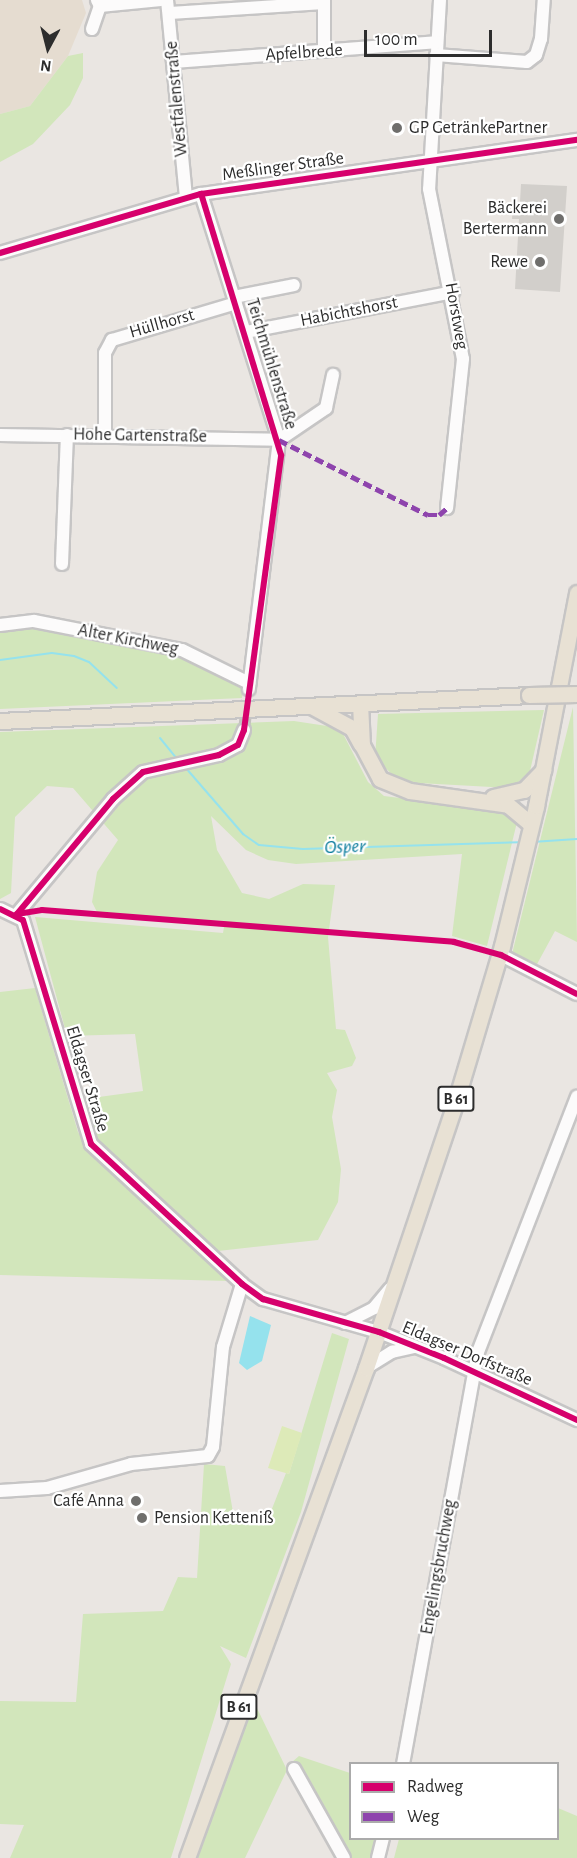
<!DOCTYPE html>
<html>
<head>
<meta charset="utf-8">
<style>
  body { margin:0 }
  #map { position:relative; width:577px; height:1858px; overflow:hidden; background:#eae6e2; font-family:"Alegreya Sans",sans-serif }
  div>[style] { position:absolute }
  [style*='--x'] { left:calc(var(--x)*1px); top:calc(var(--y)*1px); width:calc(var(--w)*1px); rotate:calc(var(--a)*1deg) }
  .education>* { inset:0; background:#e5dcd0 }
  .green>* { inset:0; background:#d2e6bb }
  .pitch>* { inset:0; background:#ddeab8 }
  .water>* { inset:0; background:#95e2ed }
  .stream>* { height:2px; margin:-1px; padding:0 1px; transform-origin:1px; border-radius:1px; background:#95e2ed }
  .building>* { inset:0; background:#d2cfcb }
  .minor-tunnel>* { height:12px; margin-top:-6px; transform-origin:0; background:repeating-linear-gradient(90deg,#c4c1be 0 12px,transparent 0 18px) }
  .roads { filter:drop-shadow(2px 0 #c6c5c5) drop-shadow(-2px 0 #c6c5c5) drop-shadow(0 2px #c6c5c5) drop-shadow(0 -2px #c6c5c5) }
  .minor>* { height:12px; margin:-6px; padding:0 6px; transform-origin:6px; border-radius:6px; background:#fcfbfb }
  .major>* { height:15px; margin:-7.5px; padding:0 7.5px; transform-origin:7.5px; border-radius:7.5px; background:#e8e1d4 }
  .bridges { filter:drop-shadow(2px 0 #c6c4c3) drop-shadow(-2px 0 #c6c4c3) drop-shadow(0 2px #c6c4c3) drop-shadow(0 -2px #c6c4c3) }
  .major-bridge>* { height:15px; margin:-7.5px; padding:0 7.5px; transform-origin:7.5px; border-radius:7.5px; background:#e8e1d4 }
  .quiet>* { height:4.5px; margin-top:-2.25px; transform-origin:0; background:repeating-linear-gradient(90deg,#8e44ad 0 9px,transparent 0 13.5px) }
  .cycleway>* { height:6px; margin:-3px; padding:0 3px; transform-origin:3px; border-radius:3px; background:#d6006c }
  .dots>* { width:16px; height:16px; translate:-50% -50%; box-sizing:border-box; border:3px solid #fff; border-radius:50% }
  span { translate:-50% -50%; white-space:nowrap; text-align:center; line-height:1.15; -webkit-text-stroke:4.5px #fff; paint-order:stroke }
  .shield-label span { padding:2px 4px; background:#fff; border:2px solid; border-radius:4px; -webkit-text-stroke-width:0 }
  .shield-label { font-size:16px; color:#2d2d2d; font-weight:700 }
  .street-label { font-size:18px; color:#2d2d2d }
  .poi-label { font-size:18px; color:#2d2d2d }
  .left { translate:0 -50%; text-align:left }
  .right { translate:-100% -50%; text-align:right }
  .water-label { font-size:20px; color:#0a7c9c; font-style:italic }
  .legend { position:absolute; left:349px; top:1762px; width:210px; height:78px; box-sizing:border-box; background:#fff; border:2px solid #ababab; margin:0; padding:8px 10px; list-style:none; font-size:18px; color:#2d2d2d }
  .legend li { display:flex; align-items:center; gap:12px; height:30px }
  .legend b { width:30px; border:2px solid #ababab }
  .north { position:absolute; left:18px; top:18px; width:60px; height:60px; -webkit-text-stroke:4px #fff; paint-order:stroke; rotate:187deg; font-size:16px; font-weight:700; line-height:24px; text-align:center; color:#2d2d2d }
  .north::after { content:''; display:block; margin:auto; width:21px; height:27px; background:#2d2d2d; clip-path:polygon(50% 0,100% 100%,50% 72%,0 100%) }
  .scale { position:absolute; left:364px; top:30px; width:128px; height:27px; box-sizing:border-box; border:3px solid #2d2d2d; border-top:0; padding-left:8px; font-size:18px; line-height:21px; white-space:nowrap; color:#2d2d2d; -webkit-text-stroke:4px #fff; paint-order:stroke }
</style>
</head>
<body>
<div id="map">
  <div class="education">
    <i style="clip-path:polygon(0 0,82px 0,86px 13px,68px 56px,30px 106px,0 114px)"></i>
  </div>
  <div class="green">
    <i style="clip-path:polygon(83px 53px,83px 78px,70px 105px,33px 144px,0 162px,0 114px,30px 106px,68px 56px)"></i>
    <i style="clip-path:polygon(29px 627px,182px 654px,244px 687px,242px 698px,0 709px,0 628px)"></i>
    <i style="clip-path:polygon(573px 707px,577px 942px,555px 931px,536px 966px,512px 954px)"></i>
    <i style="clip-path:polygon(544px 710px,530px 771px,512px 788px,400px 782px,375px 758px,378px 714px)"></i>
    <i style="clip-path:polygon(294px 721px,340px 728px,368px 782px,384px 796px,504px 811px,518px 818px,487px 946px,452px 936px,462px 854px,296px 864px,268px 860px,246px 850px,211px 816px,217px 850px,242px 893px,269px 899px,303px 884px,335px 885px,328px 937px,336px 1029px,345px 1030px,356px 1058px,352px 1066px,327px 1073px,337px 1090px,332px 1117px,341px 1169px,338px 1202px,318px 1240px,218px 1251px,97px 1140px,84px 1099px,143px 1091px,135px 1034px,67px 1036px,35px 917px,223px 933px,225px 921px,97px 912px,92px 902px,97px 872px,118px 840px,73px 788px,47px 786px,15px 817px,11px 893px,0 899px,0 732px)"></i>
    <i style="clip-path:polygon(35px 988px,78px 1132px,94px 1158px,229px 1281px,0 1275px,0 992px)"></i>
    <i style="clip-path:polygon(332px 1333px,349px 1339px,301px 1512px,246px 1658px,220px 1646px,231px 1664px,171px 1858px,10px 1858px,24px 1825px,0 1824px,0 1701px,76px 1702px,83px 1614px,163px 1611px,178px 1577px,197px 1578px,204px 1464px,225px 1466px,234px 1518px,266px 1524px,286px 1473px,289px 1474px)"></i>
    <i style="clip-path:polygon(253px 1700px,287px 1770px,245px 1858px,195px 1858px)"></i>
    <i style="clip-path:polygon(299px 1756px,350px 1773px,350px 1838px,380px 1839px,374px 1858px,347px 1858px,292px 1762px)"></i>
    <i style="clip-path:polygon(558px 1808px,577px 1816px,577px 1858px,394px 1858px,399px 1839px,558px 1838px)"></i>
  </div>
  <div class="pitch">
    <i style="clip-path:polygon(282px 1426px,302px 1433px,289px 1474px,268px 1468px)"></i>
  </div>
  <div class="water">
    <i style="clip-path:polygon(250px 1316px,271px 1325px,262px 1361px,247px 1370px,239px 1363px)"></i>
  </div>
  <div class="stream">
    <i style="--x:0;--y:660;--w:52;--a:-7.7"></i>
    <i style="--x:52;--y:653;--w:22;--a:8"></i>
    <i style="--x:74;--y:656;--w:16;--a:22"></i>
    <i style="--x:89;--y:662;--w:38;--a:43"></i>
    <i style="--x:160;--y:738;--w:27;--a:51"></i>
    <i style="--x:185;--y:767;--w:89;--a:49.1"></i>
    <i style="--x:243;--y:834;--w:19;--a:35"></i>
    <i style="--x:259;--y:845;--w:44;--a:5.2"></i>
    <i style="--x:303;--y:849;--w:217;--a:-1.8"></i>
    <i style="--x:532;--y:842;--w:45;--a:-3.8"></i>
  </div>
  <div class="building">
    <i style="clip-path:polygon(521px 184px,567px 186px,560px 292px,515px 289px,519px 219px,512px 219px,513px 201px,520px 202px)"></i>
  </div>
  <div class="minor-tunnel">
    <i style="--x:244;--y:730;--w:41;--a:-83"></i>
  </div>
  <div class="roads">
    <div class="minor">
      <i style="--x:167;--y:0;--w:199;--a:84.5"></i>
      <i style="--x:440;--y:0;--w:189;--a:93.3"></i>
      <i style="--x:429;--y:189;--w:173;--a:78.7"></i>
      <i style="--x:463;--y:359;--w:150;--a:96.1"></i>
      <i style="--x:100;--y:6;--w:61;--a:-5.6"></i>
      <i style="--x:170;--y:13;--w:154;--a:-3.7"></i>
      <i style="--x:92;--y:29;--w:24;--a:-71"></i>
      <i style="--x:100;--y:6;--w:7;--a:-117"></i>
      <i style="--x:324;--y:51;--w:51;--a:-90"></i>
      <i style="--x:436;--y:55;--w:91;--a:4.4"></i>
      <i style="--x:527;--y:62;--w:11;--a:-38"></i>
      <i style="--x:536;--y:55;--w:17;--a:-73"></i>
      <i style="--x:541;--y:39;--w:39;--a:-86"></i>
      <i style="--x:173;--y:62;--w:264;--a:-4.3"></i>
      <i style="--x:201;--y:194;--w:258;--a:72.4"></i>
      <i style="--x:279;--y:440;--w:251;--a:96.9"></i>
      <i style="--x:0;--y:253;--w:209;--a:-16.4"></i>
      <i style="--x:201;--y:194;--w:380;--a:-8.2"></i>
      <i style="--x:234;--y:297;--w:61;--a:-11.3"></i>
      <i style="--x:246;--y:332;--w:211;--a:-10.9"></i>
      <i style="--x:0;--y:435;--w:279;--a:1"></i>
      <i style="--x:105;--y:435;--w:82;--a:-90"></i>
      <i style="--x:105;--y:353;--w:15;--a:-62"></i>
      <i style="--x:112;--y:340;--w:129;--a:-16.6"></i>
      <i style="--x:279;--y:440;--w:57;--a:-34.2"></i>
      <i style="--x:326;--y:408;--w:34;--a:-78"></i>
      <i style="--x:62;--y:564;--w:129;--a:-87.8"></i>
      <i style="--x:0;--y:625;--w:34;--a:-7"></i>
      <i style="--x:34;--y:621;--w:151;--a:11.1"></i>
      <i style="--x:182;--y:650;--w:75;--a:26.2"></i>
      <i style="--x:0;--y:909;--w:25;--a:26"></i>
      <i style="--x:23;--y:920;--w:234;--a:73.1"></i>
      <i style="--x:91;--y:1144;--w:206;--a:42.8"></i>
      <i style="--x:242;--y:1284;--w:26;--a:36"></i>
      <i style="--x:263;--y:1299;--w:121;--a:15.9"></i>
      <i style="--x:379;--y:1332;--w:70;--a:21.8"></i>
      <i style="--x:444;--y:1358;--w:147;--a:25"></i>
      <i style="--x:17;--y:914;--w:150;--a:-50.1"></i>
      <i style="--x:113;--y:799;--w:40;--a:-42"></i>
      <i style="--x:143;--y:772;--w:78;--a:-12.6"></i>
      <i style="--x:219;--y:755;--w:21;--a:-28"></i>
      <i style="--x:238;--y:745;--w:16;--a:-68"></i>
      <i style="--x:501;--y:955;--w:85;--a:27.2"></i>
      <i style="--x:345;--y:1323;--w:33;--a:-27"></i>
      <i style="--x:374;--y:1308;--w:25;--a:-50"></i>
      <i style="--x:366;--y:1368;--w:31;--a:-32"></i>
      <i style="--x:392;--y:1352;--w:23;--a:-13"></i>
      <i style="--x:0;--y:1491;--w:47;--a:-3.7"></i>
      <i style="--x:47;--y:1488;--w:87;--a:-15.9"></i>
      <i style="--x:131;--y:1464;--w:77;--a:-5.9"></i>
      <i style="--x:208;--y:1456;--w:10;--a:-61"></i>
      <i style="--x:213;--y:1447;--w:100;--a:-84.3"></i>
      <i style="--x:223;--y:1347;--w:66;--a:-73.2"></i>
      <i style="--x:403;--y:1764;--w:419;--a:-79.7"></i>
      <i style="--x:478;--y:1352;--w:274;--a:-68.8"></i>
      <i style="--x:294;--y:1769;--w:102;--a:60.7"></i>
      <i style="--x:378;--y:1858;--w:21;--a:-76"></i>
    </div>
    <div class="major">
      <i style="--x:360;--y:703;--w:42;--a:87.3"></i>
      <i style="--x:362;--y:745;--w:38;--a:62"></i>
      <i style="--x:380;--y:779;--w:32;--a:22"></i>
      <i style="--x:410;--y:791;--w:99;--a:8.1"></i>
      <i style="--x:508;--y:805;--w:30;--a:40"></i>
      <i style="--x:313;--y:707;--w:44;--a:28.3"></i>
      <i style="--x:352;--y:728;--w:18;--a:61"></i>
      <i style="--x:0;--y:721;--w:530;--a:-2.81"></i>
      <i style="--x:493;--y:797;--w:32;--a:-13"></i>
      <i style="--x:524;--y:790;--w:28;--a:-46"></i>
      <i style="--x:187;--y:1858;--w:522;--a:-69.93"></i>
      <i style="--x:366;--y:1368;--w:286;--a:-71.4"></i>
      <i style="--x:457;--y:1097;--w:158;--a:-73.4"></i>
      <i style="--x:502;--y:946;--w:144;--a:-76.3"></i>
      <i style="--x:536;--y:806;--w:217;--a:-79.1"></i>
    </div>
  </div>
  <div class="bridges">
    <div class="major-bridge">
      <i style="--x:529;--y:695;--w:48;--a:-1.2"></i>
    </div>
  </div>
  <div class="quiet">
    <i style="--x:279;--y:440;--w:167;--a:26.7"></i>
    <i style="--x:428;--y:515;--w:11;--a:0"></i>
    <i style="--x:439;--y:515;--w:11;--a:-41"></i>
  </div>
  <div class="cycleway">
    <i style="--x:0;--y:253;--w:209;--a:-16.4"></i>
    <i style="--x:201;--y:194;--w:380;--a:-8.2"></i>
    <i style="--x:0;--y:909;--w:25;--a:26"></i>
    <i style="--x:23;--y:920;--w:234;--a:73.1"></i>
    <i style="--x:91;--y:1144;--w:206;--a:42.8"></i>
    <i style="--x:242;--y:1284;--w:26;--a:36"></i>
    <i style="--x:263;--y:1299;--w:121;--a:15.9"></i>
    <i style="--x:379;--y:1332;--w:70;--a:21.8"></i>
    <i style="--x:444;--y:1358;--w:147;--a:25"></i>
    <i style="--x:17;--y:914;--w:150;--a:-50.1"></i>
    <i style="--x:113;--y:799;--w:40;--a:-42"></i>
    <i style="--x:143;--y:772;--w:78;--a:-12.6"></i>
    <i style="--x:219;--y:755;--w:21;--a:-28"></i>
    <i style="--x:238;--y:745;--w:16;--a:-68"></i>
    <i style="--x:244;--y:730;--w:277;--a:-82.3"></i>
    <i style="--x:281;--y:455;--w:273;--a:-107"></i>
    <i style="--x:17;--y:914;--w:25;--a:-9"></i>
    <i style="--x:42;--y:910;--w:413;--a:4.4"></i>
    <i style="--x:454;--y:942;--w:49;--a:15.5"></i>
    <i style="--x:501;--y:955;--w:85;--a:27.2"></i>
  </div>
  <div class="dots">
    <i style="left:397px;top:128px;background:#6f6e6c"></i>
    <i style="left:559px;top:219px;background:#6f6e6c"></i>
    <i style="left:540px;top:262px;background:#6f6e6c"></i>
    <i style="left:136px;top:1501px;background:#6f6e6c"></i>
    <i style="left:142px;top:1518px;background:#6f6e6c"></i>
  </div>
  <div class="shield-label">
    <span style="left:456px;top:1099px">B 61</span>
    <span style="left:239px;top:1707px">B 61</span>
  </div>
  <div class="street-label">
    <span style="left:304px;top:53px;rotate:-4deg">Apfelbrede</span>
    <span style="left:177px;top:99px;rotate:-95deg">Westfalenstraße</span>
    <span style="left:283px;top:167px;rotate:-8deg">Meßlinger Straße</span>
    <span style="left:349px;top:312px;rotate:-11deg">Habichtshorst</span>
    <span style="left:456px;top:316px;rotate:80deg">Horstweg</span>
    <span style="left:162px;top:324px;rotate:-16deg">Hüllhorst</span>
    <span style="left:271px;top:364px;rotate:73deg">Teichmühlenstraße</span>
    <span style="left:140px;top:436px;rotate:1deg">Hohe Gartenstraße</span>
    <span style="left:128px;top:640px;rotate:11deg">Alter Kirchweg</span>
    <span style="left:87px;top:1079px;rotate:73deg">Eldagser Straße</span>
    <span style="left:467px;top:1354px;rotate:23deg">Eldagser Dorfstraße</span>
    <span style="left:439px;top:1567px;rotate:-80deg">Engelingsbruchweg</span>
  </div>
  <div class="poi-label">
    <span class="left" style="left:409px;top:128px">GP GetränkePartner</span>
    <span class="right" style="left:547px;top:219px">Bäckerei<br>Bertermann</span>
    <span class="right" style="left:528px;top:262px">Rewe</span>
    <span class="right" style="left:124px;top:1501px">Café Anna</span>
    <span class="left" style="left:154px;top:1518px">Pension Ketteniß</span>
  </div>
  <div class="water-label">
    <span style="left:345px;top:847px;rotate:-2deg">Ösper</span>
  </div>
  <ul class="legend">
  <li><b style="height:8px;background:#d6006c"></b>Radweg</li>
  <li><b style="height:8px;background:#8e44ad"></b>Weg</li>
  </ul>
  <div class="north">N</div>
  <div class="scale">100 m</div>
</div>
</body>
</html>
